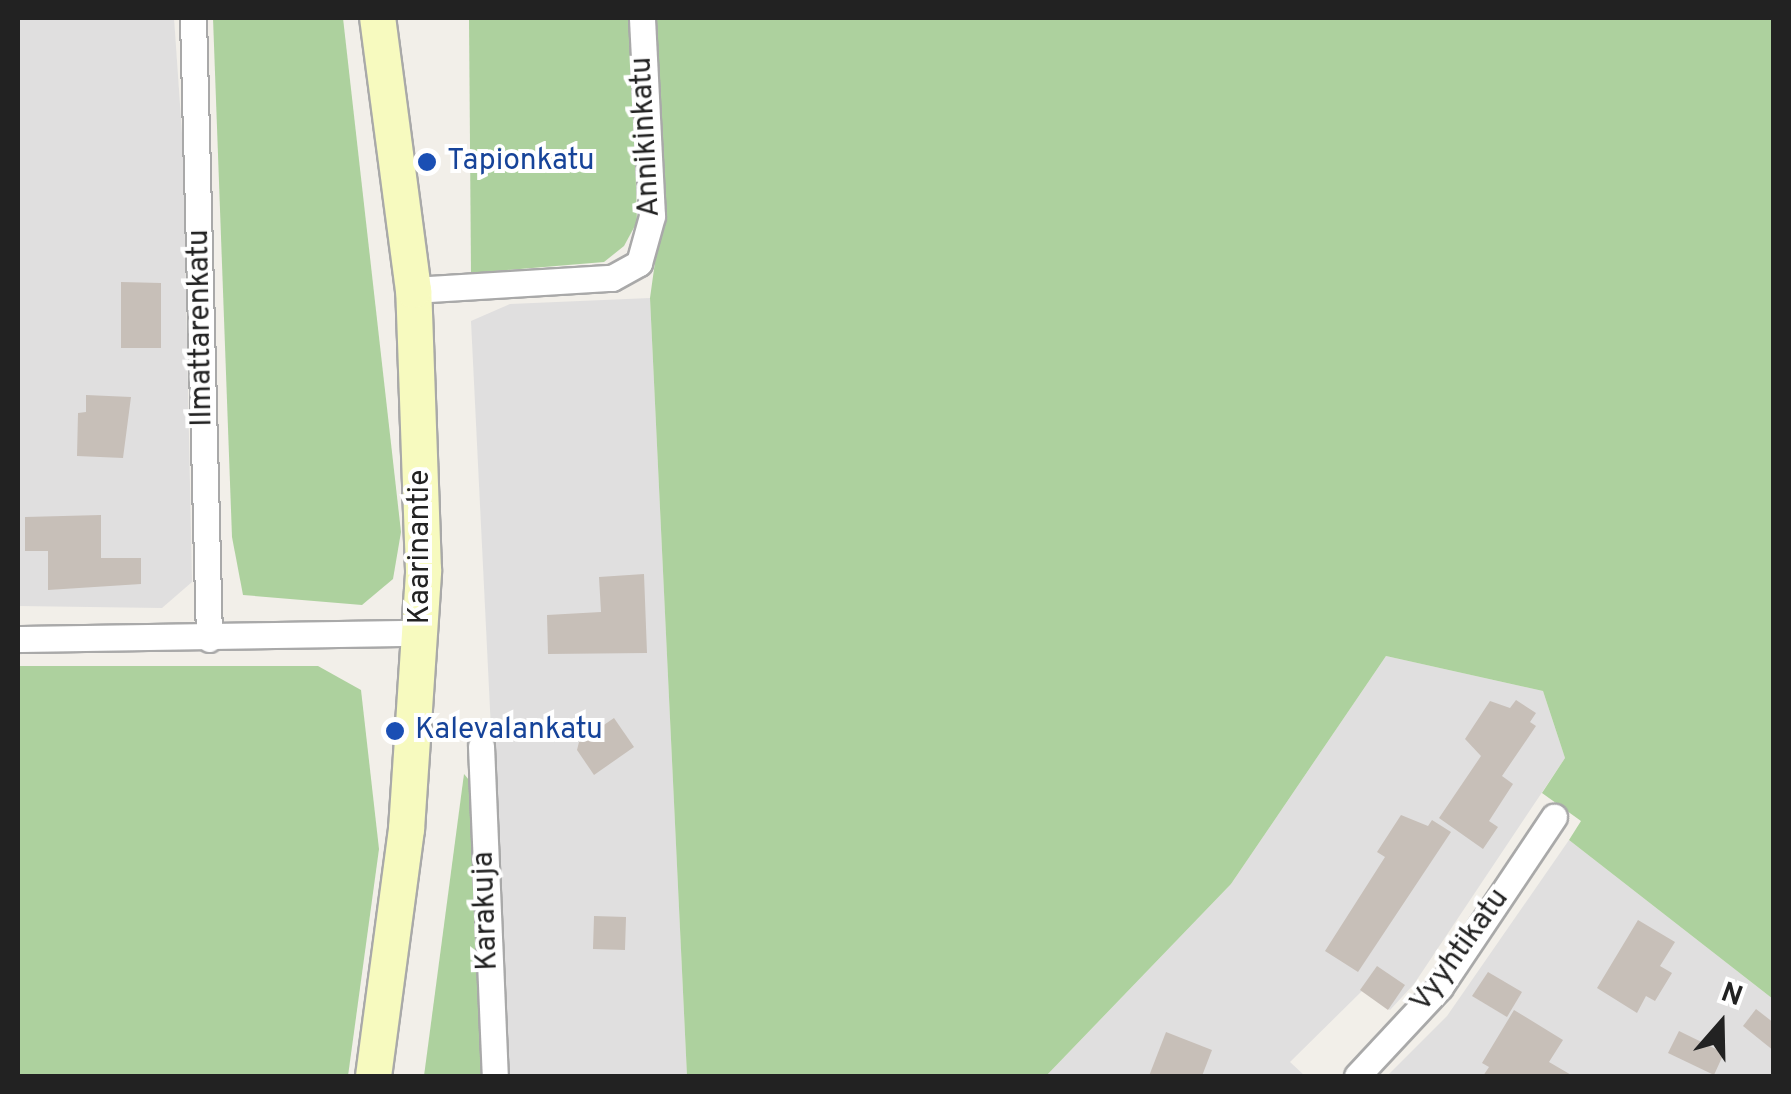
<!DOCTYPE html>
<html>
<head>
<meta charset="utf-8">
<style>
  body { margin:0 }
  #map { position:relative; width:1791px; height:1094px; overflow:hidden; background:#f2efe9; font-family:Overpass,sans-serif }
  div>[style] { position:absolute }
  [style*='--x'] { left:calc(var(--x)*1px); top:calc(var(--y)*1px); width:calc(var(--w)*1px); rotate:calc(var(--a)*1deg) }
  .residential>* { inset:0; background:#e0dfdf }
  .forest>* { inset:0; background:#add19e }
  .building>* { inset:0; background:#c7bfb8 }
  .roads { filter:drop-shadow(2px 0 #a9a9a9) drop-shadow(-2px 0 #a9a9a9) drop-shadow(0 2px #a9a9a9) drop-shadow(0 -2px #a9a9a9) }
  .minor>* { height:25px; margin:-12.5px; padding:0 12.5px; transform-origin:12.5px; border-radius:12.5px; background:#fff }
  .secondary>* { height:35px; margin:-17.5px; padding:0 17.5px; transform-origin:17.5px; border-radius:17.5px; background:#f7fabf }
  .dots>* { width:28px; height:28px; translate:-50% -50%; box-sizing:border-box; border:5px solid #fff; border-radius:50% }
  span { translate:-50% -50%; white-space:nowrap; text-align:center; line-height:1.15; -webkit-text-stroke:8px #fff; paint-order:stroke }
  .street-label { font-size:30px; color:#222 }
  .transit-label { font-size:30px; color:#164399 }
  .left { translate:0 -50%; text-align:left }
  .frame { position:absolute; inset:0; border:20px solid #222; pointer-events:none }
  .north { position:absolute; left:1671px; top:974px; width:100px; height:100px; -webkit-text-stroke:8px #fff; paint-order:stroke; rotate:20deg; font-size:28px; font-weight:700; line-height:40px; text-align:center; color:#222 }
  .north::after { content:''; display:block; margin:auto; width:35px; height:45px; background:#222; clip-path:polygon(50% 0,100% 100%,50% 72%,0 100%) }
</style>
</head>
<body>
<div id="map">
  <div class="residential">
    <i style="clip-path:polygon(18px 18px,174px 18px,183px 148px,192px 582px,162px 608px,18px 606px)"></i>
    <i style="clip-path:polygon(650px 298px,687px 1076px,508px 1076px,471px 321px,510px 304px)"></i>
    <i style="clip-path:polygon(1386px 656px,1543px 691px,1565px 758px,1414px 984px,1390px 1010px,1363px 990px,1290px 1062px,1305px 1076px,1046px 1076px,1231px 884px)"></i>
    <i style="clip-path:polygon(1569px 840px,1773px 999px,1773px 1076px,1387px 1076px,1447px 1016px)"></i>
  </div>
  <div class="forest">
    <i style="clip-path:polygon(213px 18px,343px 18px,401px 532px,393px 579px,362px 605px,243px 595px,232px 537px)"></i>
    <i style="clip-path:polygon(469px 18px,631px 18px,637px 222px,624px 246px,604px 262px,471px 273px)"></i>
    <i style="clip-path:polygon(654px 18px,1773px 18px,1773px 999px,1569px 840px,1581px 821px,1542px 793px,1565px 758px,1543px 691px,1386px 656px,1231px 884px,1046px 1076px,687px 1076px,650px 298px,661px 219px)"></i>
    <i style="clip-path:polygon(18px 666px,318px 666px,361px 690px,379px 849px,348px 1076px,18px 1076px)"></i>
    <i style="clip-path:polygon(464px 774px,474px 786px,489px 1076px,424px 1076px)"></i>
  </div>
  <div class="building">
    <i style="clip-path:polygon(121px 282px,161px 283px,161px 348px,121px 348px)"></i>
    <i style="clip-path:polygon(86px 395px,131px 397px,123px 458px,77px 456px,78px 413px,86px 412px)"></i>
    <i style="clip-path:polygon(101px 515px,101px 558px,141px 558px,141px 584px,48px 590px,48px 551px,25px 551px,25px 517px)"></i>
    <i style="clip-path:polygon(644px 574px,647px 653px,548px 654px,547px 615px,601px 612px,599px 577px)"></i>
    <i style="clip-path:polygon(1516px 700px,1536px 713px,1530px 722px,1536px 726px,1502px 776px,1513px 784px,1489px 821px,1498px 827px,1483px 849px,1439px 818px,1481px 756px,1465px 739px,1490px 701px,1510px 708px)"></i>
    <i style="clip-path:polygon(614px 718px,634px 747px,594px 775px,577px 750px,579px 742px)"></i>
    <i style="clip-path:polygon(1401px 815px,1428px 826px,1432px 820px,1451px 832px,1358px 972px,1325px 951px,1385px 857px,1377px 852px)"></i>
    <i style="clip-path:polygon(594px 916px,626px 917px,625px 950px,593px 949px)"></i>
    <i style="clip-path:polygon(1638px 920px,1675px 942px,1660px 966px,1672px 973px,1655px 1001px,1646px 996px,1637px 1013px,1597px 988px)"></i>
    <i style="clip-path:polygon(1377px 966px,1405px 985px,1388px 1010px,1360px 990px)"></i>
    <i style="clip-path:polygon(1488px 972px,1522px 992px,1507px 1017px,1472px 996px)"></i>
    <i style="clip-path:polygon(1756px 1009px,1774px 1023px,1774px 1051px,1743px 1026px)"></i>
    <i style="clip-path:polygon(1514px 1010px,1563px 1040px,1549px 1062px,1573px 1076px,1483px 1076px,1489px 1067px,1482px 1063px)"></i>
    <i style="clip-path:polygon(1679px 1031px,1724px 1053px,1714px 1075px,1668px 1053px)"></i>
    <i style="clip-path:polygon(1166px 1032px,1212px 1050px,1202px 1076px,1149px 1076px)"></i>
  </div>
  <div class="roads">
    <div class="minor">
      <i style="--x:193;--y:18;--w:621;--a:88.52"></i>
      <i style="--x:413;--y:290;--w:199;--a:-3.5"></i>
      <i style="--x:612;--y:278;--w:31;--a:-29"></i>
      <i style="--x:639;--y:263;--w:49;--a:-74.5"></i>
      <i style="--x:652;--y:216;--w:198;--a:-92.9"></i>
      <i style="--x:18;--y:639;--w:403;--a:-0.9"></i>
      <i style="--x:481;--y:746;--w:330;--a:87.6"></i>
      <i style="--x:1357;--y:1076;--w:122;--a:-47"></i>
      <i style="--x:1440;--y:987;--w:205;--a:-56.2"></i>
    </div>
    <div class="secondary">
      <i style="--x:373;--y:1076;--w:249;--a:-82.4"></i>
      <i style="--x:406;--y:829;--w:260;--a:-86.2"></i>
      <i style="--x:423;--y:570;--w:280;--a:-92"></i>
      <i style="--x:413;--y:290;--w:274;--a:-97.5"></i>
    </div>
  </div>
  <div class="dots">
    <i style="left:427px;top:162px;background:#1a4fb4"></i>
    <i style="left:395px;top:731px;background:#1a4fb4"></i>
  </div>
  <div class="street-label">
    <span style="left:647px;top:137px;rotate:-93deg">Annikinkatu</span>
    <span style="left:202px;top:328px;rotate:-91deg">Ilmattarenkatu</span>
    <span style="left:421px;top:547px;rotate:-90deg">Kaarinantie</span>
    <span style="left:487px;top:911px;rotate:-92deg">Karakuja</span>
    <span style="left:1461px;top:951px;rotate:-54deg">Vyyhtikatu</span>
  </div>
  <div class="transit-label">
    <span class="left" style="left:447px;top:162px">Tapionkatu</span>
    <span class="left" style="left:415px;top:731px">Kalevalankatu</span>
  </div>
  <div class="frame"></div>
  <div class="north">N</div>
</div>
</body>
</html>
